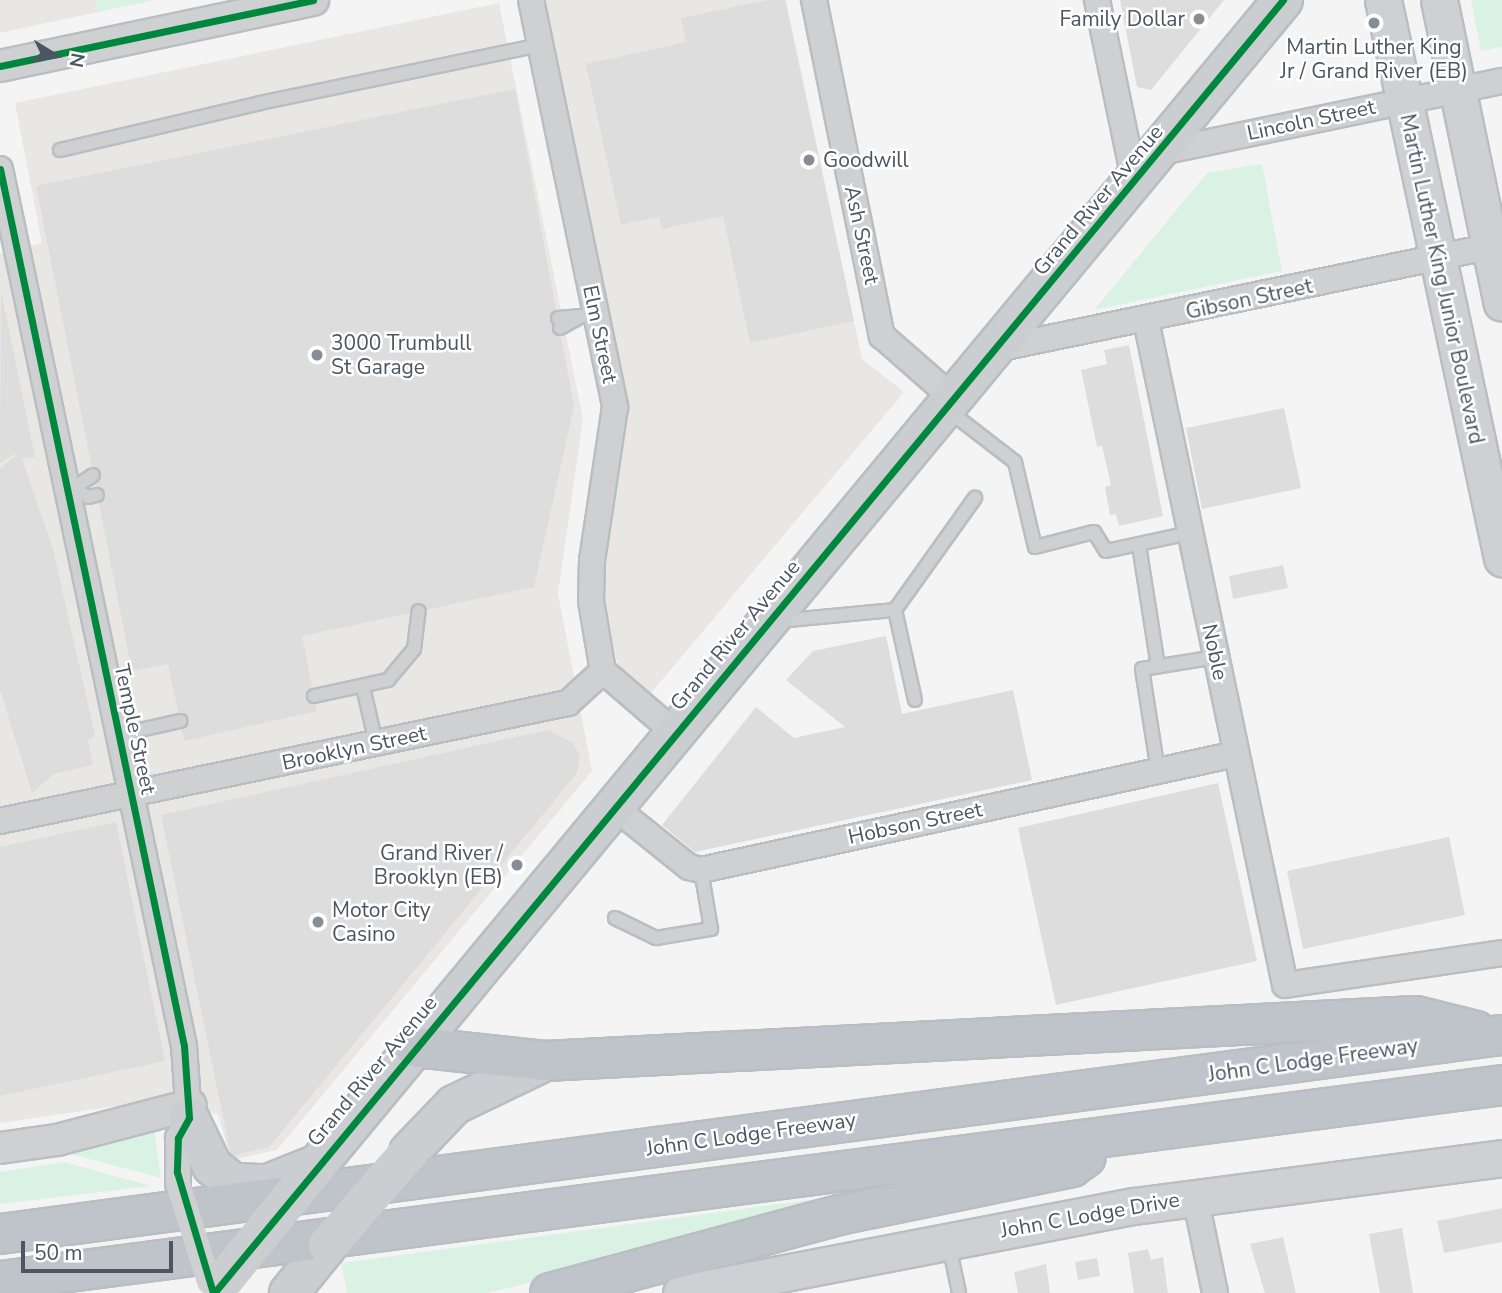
<!DOCTYPE html>
<html>
<head>
<meta charset="utf-8">
<style>
  body { margin:0 }
  #map { position:relative; width:1502px; height:1293px; overflow:hidden; background:#f4f4f4; font-family:"Nunito Sans",sans-serif }
  div>[style] { position:absolute }
  [style*='--x'] { left:calc(var(--x)*1px); top:calc(var(--y)*1px); width:calc(var(--w)*1px); rotate:calc(var(--a)*1deg) }
  .commercial>* { inset:0; background:#e8e7e3 }
  .green>* { inset:0; background:#d9f2e3 }
  .building>* { inset:0; background:#ddddde }
  .roads { filter:drop-shadow(2px 0 #b9bec3) drop-shadow(-2px 0 #b9bec3) drop-shadow(0 2px #b9bec3) drop-shadow(0 -2px #b9bec3) }
  .service>* { height:12px; margin:-6px; padding:0 6px; transform-origin:6px; border-radius:6px; background:#ced0d2 }
  .minor>* { height:24px; margin:-12px; padding:0 12px; transform-origin:12px; border-radius:12px; background:#ced0d2 }
  .tertiary>* { height:30px; margin:-15px; padding:0 15px; transform-origin:15px; border-radius:15px; background:#ced0d2 }
  .secondary>* { height:35px; margin:-17.5px; padding:0 17.5px; transform-origin:17.5px; border-radius:17.5px; background:#ced0d4 }
  .primary>* { height:38px; margin:-19px; padding:0 19px; transform-origin:19px; border-radius:19px; background:#caced1 }
  .motorway>* { height:38px; margin:-19px; padding:0 19px; transform-origin:19px; border-radius:19px; background:#bec4c9 }
  .minor-bridge>* { height:24px; margin:-12px; padding:0 12px; transform-origin:12px; border-radius:12px; background:#ced0d2 }
  .primary-bridge>* { height:38px; margin:-19px; padding:0 19px; transform-origin:19px; border-radius:19px; background:#caced1 }
  .cycleway>* { height:7px; margin:-3.5px; padding:0 3.5px; transform-origin:3.5px; border-radius:3.5px; background:#00873e }
  .dots>* { width:19px; height:19px; translate:-50% -50%; box-sizing:border-box; border:4px solid #fff; border-radius:50% }
  span { translate:-50% -50%; white-space:nowrap; text-align:center; line-height:1.15; -webkit-text-stroke:5px #fff; paint-order:stroke }
  .poi-label { font-size:21px; color:#4a5661 }
  .right { translate:-100% -50%; text-align:right }
  .left { translate:0 -50%; text-align:left }
  .street-label { font-size:21px; color:#4a5661 }
  .north { position:absolute; left:21px; top:21px; width:70px; height:70px; -webkit-text-stroke:5px #fff; paint-order:stroke; rotate:101deg; font-size:19px; font-weight:700; line-height:28px; text-align:center; color:#4a5661 }
  .north::after { content:''; display:block; margin:auto; width:24px; height:32px; background:#4a5661; clip-path:polygon(50% 0,100% 100%,50% 72%,0 100%) }
  .scale { position:absolute; left:21px; top:1241px; width:152px; height:32px; box-sizing:border-box; border:4px solid #4a5661; border-top:0; padding-left:9px; font-size:21px; line-height:24px; white-space:nowrap; color:#4a5661; -webkit-text-stroke:5px #fff; paint-order:stroke }
</style>
</head>
<body>
<div id="map">
  <div class="commercial">
    <i style="clip-path:polygon(0 0,96px 0,98px 12px,0 33px)"></i>
    <i style="clip-path:polygon(543px 0,786px 0,862px 359px,904px 392px,651px 693px,620px 673px,601px 596px,628px 412px)"></i>
    <i style="clip-path:polygon(499px 3px,583px 419px,558px 593px,592px 771px,277px 1150px,231px 1160px,218px 1114px,144px 1102px,0 1123px,0 253px,42px 243px,15px 103px)"></i>
  </div>
  <div class="green">
    <i style="clip-path:polygon(96px 0,156px 0,98px 12px)"></i>
    <i style="clip-path:polygon(1471px 0,1502px 0,1502px 47px,1481px 51px)"></i>
    <i style="clip-path:polygon(1262px 164px,1282px 271px,1094px 310px,1207px 173px)"></i>
    <i style="clip-path:polygon(154px 1130px,161px 1178px,63px 1152px)"></i>
    <i style="clip-path:polygon(64px 1162px,151px 1186px,0 1204px,0 1172px)"></i>
    <i style="clip-path:polygon(846px 1195px,849px 1205px,487px 1293px,347px 1293px,341px 1263px)"></i>
  </div>
  <div class="building">
    <i style="clip-path:polygon(767px 0,785px 0,854px 321px,750px 343px,723px 216px,662px 229px,659px 217px,621px 225px,586px 64px,686px 42px,681px 18px)"></i>
    <i style="clip-path:polygon(1120px 0,1224px 0,1151px 90px,1137px 87px)"></i>
    <i style="clip-path:polygon(515px 89px,574px 406px,534px 587px,302px 636px,317px 711px,184px 741px,168px 664px,132px 671px,36px 186px)"></i>
    <i style="clip-path:polygon(1px 291px,35px 457px,22px 459px,53px 549px,95px 735px,88px 741px,93px 765px,54px 774px,32px 793px,0 690px,0 469px,20px 451px,0 463px)"></i>
    <i style="clip-path:polygon(1129px 345px,1163px 516px,1119px 526px,1116px 514px,1110px 515px,1105px 487px,1111px 485px,1102px 446px,1097px 447px,1081px 370px,1107px 364px,1104px 350px)"></i>
    <i style="clip-path:polygon(1284px 408px,1301px 488px,1202px 509px,1186px 428px)"></i>
    <i style="clip-path:polygon(1283px 565px,1288px 588px,1233px 599px,1229px 576px)"></i>
    <i style="clip-path:polygon(886px 636px,902px 714px,1013px 690px,1032px 780px,695px 852px,662px 825px,756px 707px,794px 738px,845px 727px,786px 680px,813px 651px)"></i>
    <i style="clip-path:polygon(548px 730px,573px 743px,580px 756px,577px 773px,269px 1147px,231px 1156px,161px 815px)"></i>
    <i style="clip-path:polygon(1218px 783px,1257px 961px,1056px 1005px,1018px 828px)"></i>
    <i style="clip-path:polygon(116px 822px,165px 1061px,0 1096px,0 847px)"></i>
    <i style="clip-path:polygon(1449px 837px,1465px 915px,1303px 949px,1287px 871px)"></i>
    <i style="clip-path:polygon(1502px 1208px,1502px 1242px,1444px 1253px,1437px 1221px)"></i>
    <i style="clip-path:polygon(1402px 1228px,1413px 1293px,1380px 1293px,1369px 1234px)"></i>
    <i style="clip-path:polygon(1283px 1237px,1296px 1293px,1265px 1293px,1250px 1244px)"></i>
    <i style="clip-path:polygon(1148px 1249px,1151px 1260px,1163px 1257px,1168px 1293px,1134px 1293px,1128px 1253px)"></i>
    <i style="clip-path:polygon(1097px 1258px,1100px 1276px,1078px 1280px,1075px 1262px)"></i>
    <i style="clip-path:polygon(1046px 1264px,1050px 1293px,1018px 1293px,1014px 1272px)"></i>
  </div>
  <div class="roads">
    <div class="service">
      <i style="--x:60;--y:150;--w:205;--a:-13.2"></i>
      <i style="--x:260;--y:103;--w:287;--a:-11.7"></i>
      <i style="--x:558;--y:318;--w:38;--a:-5"></i>
      <i style="--x:560;--y:328;--w:21;--a:-29"></i>
      <i style="--x:949;--y:411;--w:83;--a:37.7"></i>
      <i style="--x:1015;--y:462;--w:87;--a:76.8"></i>
      <i style="--x:1035;--y:547;--w:61;--a:-14.3"></i>
      <i style="--x:1094;--y:532;--w:22;--a:58"></i>
      <i style="--x:1106;--y:551;--w:86;--a:-12.1"></i>
      <i style="--x:76;--y:490;--w:14;--a:30"></i>
      <i style="--x:88;--y:497;--w:9;--a:-13"></i>
      <i style="--x:68;--y:492;--w:30;--a:-34"></i>
      <i style="--x:1139;--y:545;--w:123;--a:81.1"></i>
      <i style="--x:895;--y:610;--w:92;--a:77.5"></i>
      <i style="--x:778;--y:621;--w:118;--a:-5.4"></i>
      <i style="--x:895;--y:610;--w:138;--a:-54.5"></i>
      <i style="--x:363;--y:687;--w:57;--a:76.9"></i>
      <i style="--x:314;--y:696;--w:76;--a:-12.2"></i>
      <i style="--x:388;--y:680;--w:40;--a:-50"></i>
      <i style="--x:414;--y:649;--w:38;--a:-83"></i>
      <i style="--x:118;--y:735;--w:64;--a:-12.7"></i>
      <i style="--x:1158;--y:771;--w:103;--a:-98.9"></i>
      <i style="--x:1142;--y:669;--w:75;--a:-9.2"></i>
      <i style="--x:615;--y:918;--w:46;--a:26"></i>
      <i style="--x:656;--y:938;--w:56;--a:-9.3"></i>
      <i style="--x:711;--y:929;--w:60;--a:-99.6"></i>
      <i style="--x:949;--y:1245;--w:49;--a:78.2"></i>
    </div>
    <div class="minor">
      <i style="--x:531;--y:0;--w:416;--a:78.3"></i>
      <i style="--x:615;--y:407;--w:155;--a:98.5"></i>
      <i style="--x:592;--y:560;--w:41;--a:91.4"></i>
      <i style="--x:591;--y:601;--w:71;--a:80.3"></i>
      <i style="--x:814;--y:0;--w:343;--a:78.6"></i>
      <i style="--x:882;--y:336;--w:96;--a:41.2"></i>
      <i style="--x:1097;--y:0;--w:187;--a:78.3"></i>
      <i style="--x:1161;--y:152;--w:348;--a:-11.8"></i>
      <i style="--x:0;--y:169;--w:896;--a:78.15"></i>
      <i style="--x:184;--y:1046;--w:72;--a:86"></i>
      <i style="--x:189;--y:1118;--w:23;--a:119"></i>
      <i style="--x:178;--y:1138;--w:46;--a:90"></i>
      <i style="--x:1146;--y:320;--w:679;--a:78.19"></i>
      <i style="--x:1285;--y:985;--w:219;--a:-8.4"></i>
      <i style="--x:996;--y:349;--w:517;--a:-11.72"></i>
      <i style="--x:603;--y:671;--w:95;--a:40.7"></i>
      <i style="--x:614;--y:807;--w:96;--a:38.7"></i>
      <i style="--x:689;--y:867;--w:12;--a:14"></i>
      <i style="--x:701;--y:870;--w:547;--a:-12.23"></i>
      <i style="--x:0;--y:821;--w:580;--a:-11.74"></i>
      <i style="--x:568;--y:703;--w:47;--a:-42.4"></i>
      <i style="--x:1195;--y:1196;--w:99;--a:78.3"></i>
    </div>
    <div class="tertiary">
      <i style="--x:0;--y:66;--w:320;--a:-11.9"></i>
      <i style="--x:0;--y:1148;--w:58;--a:-8"></i>
      <i style="--x:57;--y:1140;--w:138;--a:-14.7"></i>
    </div>
    <div class="secondary">
      <i style="--x:1383;--y:0;--w:571;--a:77.96"></i>
      <i style="--x:1439;--y:0;--w:309;--a:78.3"></i>
      <i style="--x:681;--y:1293;--w:461;--a:-10.9"></i>
      <i style="--x:1134;--y:1206;--w:371;--a:-7.4"></i>
    </div>
    <div class="primary">
      <i style="--x:189;--y:1118;--w:53;--a:64.4"></i>
      <i style="--x:212;--y:1166;--w:27;--a:39"></i>
      <i style="--x:233;--y:1183;--w:35;--a:2"></i>
      <i style="--x:268;--y:1184;--w:54;--a:-21.8"></i>
      <i style="--x:318;--y:1164;--w:1512;--a:-50.34"></i>
      <i style="--x:409;--y:1152;--w:65;--a:-46.2"></i>
      <i style="--x:454;--y:1105;--w:101;--a:-25.8"></i>
      <i style="--x:289;--y:1293;--w:62;--a:-50.9"></i>
    </div>
    <div class="motorway">
      <i style="--x:415;--y:1047;--w:131;--a:6.1"></i>
      <i style="--x:545;--y:1061;--w:872;--a:-2.96"></i>
      <i style="--x:1416;--y:1016;--w:62;--a:14"></i>
      <i style="--x:0;--y:1234;--w:1515;--a:-7.55"></i>
      <i style="--x:0;--y:1281;--w:1515;--a:-7.43"></i>
      <i style="--x:550;--y:1293;--w:299;--a:-15.1"></i>
      <i style="--x:839;--y:1215;--w:238;--a:-11.6"></i>
      <i style="--x:1072;--y:1167;--w:17;--a:-36"></i>
    </div>
  </div>
  <div class="minor-bridge">
    <i style="--x:178;--y:1184;--w:103;--a:72.4"></i>
  </div>
  <div class="primary-bridge">
    <i style="--x:328;--y:1245;--w:123;--a:-48.9"></i>
    <i style="--x:224;--y:1280;--w:149;--a:-51"></i>
  </div>
  <div class="cycleway">
    <i style="--x:0;--y:66;--w:320;--a:-11.9"></i>
    <i style="--x:0;--y:169;--w:896;--a:78.15"></i>
    <i style="--x:184;--y:1046;--w:72;--a:86"></i>
    <i style="--x:189;--y:1118;--w:23;--a:119"></i>
    <i style="--x:178;--y:1138;--w:34;--a:92"></i>
    <i style="--x:177;--y:1172;--w:126;--a:73.4"></i>
    <i style="--x:214;--y:1293;--w:1678;--a:-50.42"></i>
  </div>
  <div class="dots">
    <i style="left:1199px;top:19px;background:#868d94"></i>
    <i style="left:1374px;top:23px;background:#868d94"></i>
    <i style="left:809px;top:160px;background:#868d94"></i>
    <i style="left:317px;top:355px;background:#868d94"></i>
    <i style="left:517px;top:865px;background:#868d94"></i>
    <i style="left:318px;top:922px;background:#868d94"></i>
  </div>
  <div class="poi-label">
    <span class="right" style="left:1185px;top:19px">Family Dollar</span>
    <span style="left:1374px;top:59px">Martin Luther King<br>Jr / Grand River (EB)</span>
    <span class="left" style="left:823px;top:160px">Goodwill</span>
    <span class="left" style="left:331px;top:355px">3000 Trumbull<br>St Garage</span>
    <span class="right" style="left:503px;top:865px">Grand River /<br>Brooklyn (EB)</span>
    <span class="left" style="left:332px;top:922px">Motor City<br>Casino</span>
  </div>
  <div class="street-label">
    <span style="left:1311px;top:120px;rotate:-12deg">Lincoln Street</span>
    <span style="left:1098px;top:200px;rotate:-50deg">Grand River Avenue</span>
    <span style="left:862px;top:235px;rotate:78deg">Ash Street</span>
    <span style="left:1442px;top:279px;rotate:78deg">Martin Luther King Junior Boulevard</span>
    <span style="left:1249px;top:299px;rotate:-12deg">Gibson Street</span>
    <span style="left:600px;top:334px;rotate:78deg">Elm Street</span>
    <span style="left:735px;top:635px;rotate:-50deg">Grand River Avenue</span>
    <span style="left:1215px;top:652px;rotate:78deg">Noble</span>
    <span style="left:135px;top:729px;rotate:78deg">Temple Street</span>
    <span style="left:354px;top:748px;rotate:-12deg">Brooklyn Street</span>
    <span style="left:915px;top:823px;rotate:-12deg">Hobson Street</span>
    <span style="left:1313px;top:1060px;rotate:-8deg">John C Lodge Freeway</span>
    <span style="left:372px;top:1071px;rotate:-50deg">Grand River Avenue</span>
    <span style="left:751px;top:1134px;rotate:-8deg">John C Lodge Freeway</span>
    <span style="left:1090px;top:1215px;rotate:-10deg">John C Lodge Drive</span>
  </div>
  <div class="north">N</div>
  <div class="scale">50 m</div>
</div>
</body>
</html>
